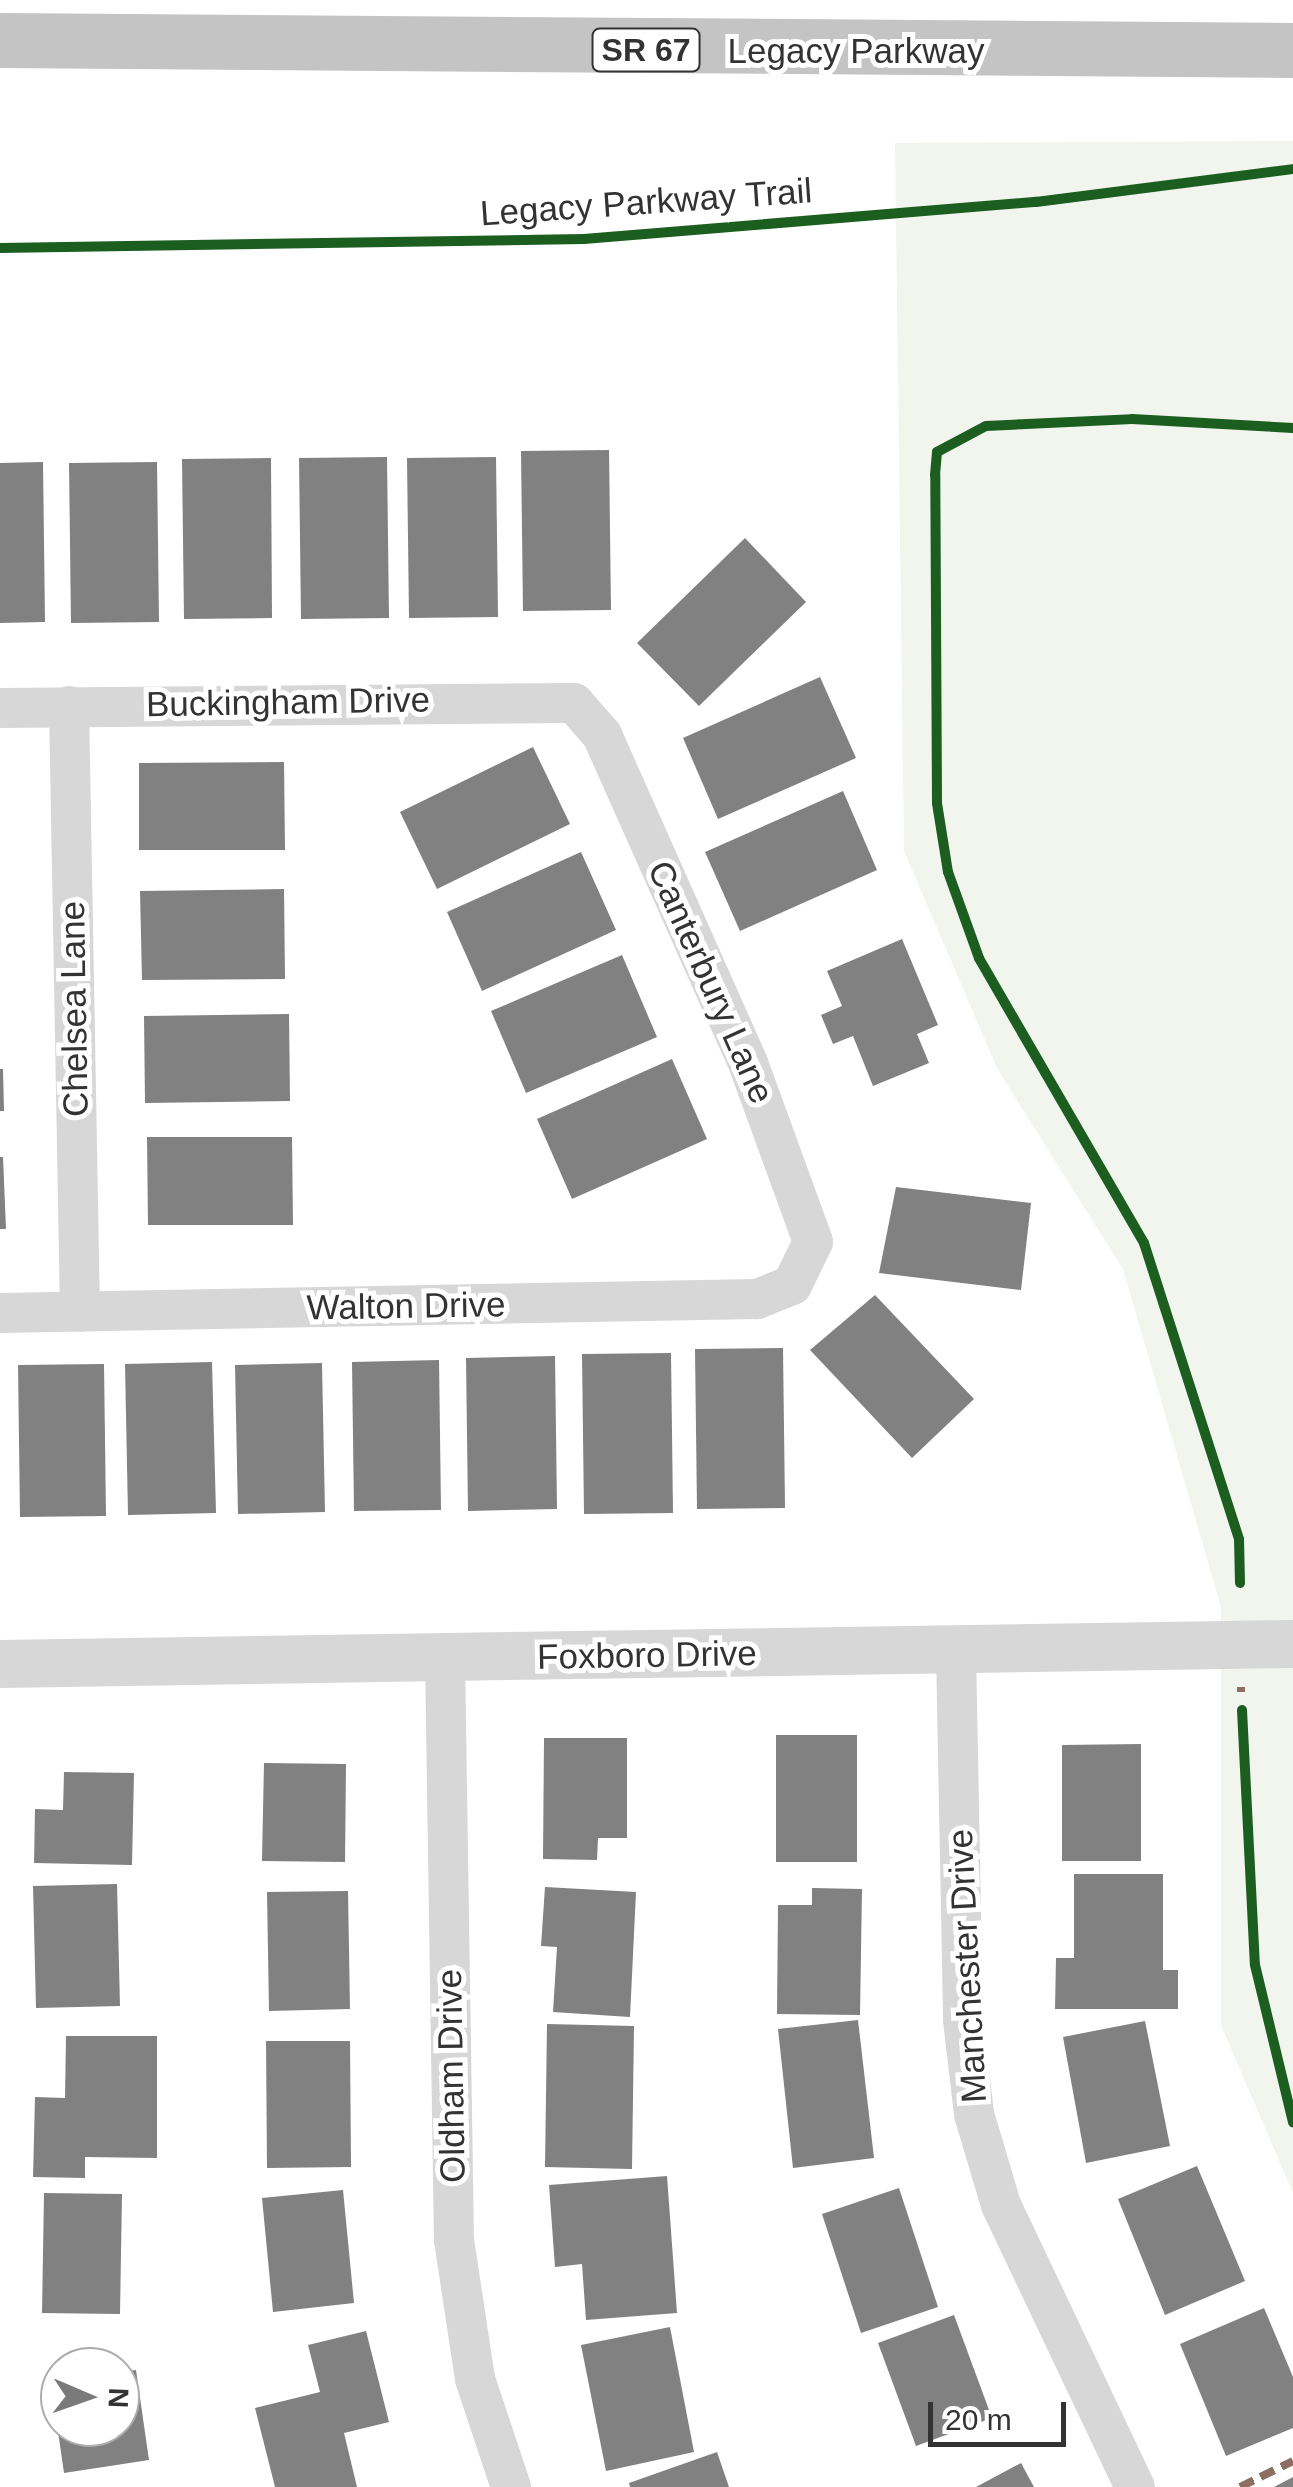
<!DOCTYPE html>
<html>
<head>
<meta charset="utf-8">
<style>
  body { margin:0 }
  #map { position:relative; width:1293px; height:2487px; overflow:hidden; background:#fff; font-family:Arial,sans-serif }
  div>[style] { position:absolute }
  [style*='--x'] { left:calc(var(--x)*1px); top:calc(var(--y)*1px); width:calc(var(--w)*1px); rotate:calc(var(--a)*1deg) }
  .green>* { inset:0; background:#f1f5ed }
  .building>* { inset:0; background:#818181 }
  .minor>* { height:40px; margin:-20px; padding:0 20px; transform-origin:20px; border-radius:20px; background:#d7d7d7 }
  .tertiary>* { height:48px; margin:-24px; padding:0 24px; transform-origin:24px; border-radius:24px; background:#d7d7d7 }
  .motorway>* { height:55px; margin:-27.5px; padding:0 27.5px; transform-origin:27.5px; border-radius:27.5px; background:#c4c4c4 }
  .quiet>* { height:8px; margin-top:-4px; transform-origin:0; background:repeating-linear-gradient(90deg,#8d6e63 0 15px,transparent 0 23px) }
  .cycleway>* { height:10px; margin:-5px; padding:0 5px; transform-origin:5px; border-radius:5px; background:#1b5e20 }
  span { translate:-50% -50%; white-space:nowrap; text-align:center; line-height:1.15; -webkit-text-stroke:10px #fff; paint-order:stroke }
  .shield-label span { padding:2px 8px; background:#fff; border:2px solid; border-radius:8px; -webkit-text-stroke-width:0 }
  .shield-label { font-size:32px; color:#333; font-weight:700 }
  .street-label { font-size:35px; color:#333 }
  .north { position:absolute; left:40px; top:2347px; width:100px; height:100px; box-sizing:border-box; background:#fff; border:2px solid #adadad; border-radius:50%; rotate:92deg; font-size:28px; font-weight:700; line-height:40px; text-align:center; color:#333 }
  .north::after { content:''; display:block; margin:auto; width:35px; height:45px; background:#7a7a7a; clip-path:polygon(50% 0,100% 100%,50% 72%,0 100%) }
  .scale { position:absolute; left:928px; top:2402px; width:138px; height:45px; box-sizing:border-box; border:5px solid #333; border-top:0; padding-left:12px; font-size:30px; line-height:35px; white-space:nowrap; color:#333; -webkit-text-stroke:8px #fff; paint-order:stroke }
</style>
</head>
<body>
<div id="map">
  <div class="green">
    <i style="clip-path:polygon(1293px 141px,1293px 2193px,1221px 2025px,1221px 1607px,1123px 1269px,998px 1070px,904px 851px,895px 143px)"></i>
  </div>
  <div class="building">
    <i style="clip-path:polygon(609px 450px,611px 610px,523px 611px,521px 451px)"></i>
    <i style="clip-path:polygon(387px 457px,389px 618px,301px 619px,299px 458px)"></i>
    <i style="clip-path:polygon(496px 457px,498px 617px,409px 618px,407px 458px)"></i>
    <i style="clip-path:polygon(271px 458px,272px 618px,184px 619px,182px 459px)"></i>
    <i style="clip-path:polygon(43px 462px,45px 622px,0 623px,0 463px)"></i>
    <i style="clip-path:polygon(157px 462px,159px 622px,71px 623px,69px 463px)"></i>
    <i style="clip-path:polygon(745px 538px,806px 602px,699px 706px,637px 643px)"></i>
    <i style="clip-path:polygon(820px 677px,856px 758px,718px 819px,683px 738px)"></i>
    <i style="clip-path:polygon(533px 747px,570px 824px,437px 889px,400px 812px)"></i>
    <i style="clip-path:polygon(284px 762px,285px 850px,139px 850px,139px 763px)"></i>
    <i style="clip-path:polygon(843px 791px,877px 870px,740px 931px,705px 852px)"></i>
    <i style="clip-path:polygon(581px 852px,616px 930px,482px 991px,447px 912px)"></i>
    <i style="clip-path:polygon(284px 889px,285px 979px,142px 980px,140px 891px)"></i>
    <i style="clip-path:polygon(902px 939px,938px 1025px,917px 1034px,929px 1063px,873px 1086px,853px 1036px,833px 1044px,821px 1015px,842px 1006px,827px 971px)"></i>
    <i style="clip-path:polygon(622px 955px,657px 1037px,526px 1093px,491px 1011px)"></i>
    <i style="clip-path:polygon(289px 1014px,290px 1101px,145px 1103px,144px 1016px)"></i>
    <i style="clip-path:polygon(672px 1059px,707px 1139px,572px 1199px,537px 1119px)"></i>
    <i style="clip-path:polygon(0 1069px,3px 1069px,4px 1111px,0 1111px)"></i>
    <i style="clip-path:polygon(147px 1137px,292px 1137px,293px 1225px,148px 1225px)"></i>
    <i style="clip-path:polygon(0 1157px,3px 1157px,6px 1229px,0 1229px)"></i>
    <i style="clip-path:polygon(896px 1187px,1031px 1203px,1021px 1290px,879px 1273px)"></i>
    <i style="clip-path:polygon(875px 1295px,974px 1399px,912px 1458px,810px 1350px)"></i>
    <i style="clip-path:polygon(783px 1348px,785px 1508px,697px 1509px,695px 1349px)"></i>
    <i style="clip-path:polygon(671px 1353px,673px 1513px,584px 1514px,582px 1354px)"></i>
    <i style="clip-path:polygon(555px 1356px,557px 1509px,468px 1511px,466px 1358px)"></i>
    <i style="clip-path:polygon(439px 1360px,441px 1510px,354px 1511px,352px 1362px)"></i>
    <i style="clip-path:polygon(212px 1362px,216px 1513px,128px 1515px,125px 1364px)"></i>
    <i style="clip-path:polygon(322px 1363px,325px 1512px,238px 1514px,235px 1365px)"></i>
    <i style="clip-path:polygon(104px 1364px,106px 1516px,20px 1517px,18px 1365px)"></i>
    <i style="clip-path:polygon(776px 1735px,857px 1735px,857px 1862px,776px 1862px)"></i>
    <i style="clip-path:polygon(544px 1738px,627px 1738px,627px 1838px,598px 1838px,597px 1860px,543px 1859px)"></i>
    <i style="clip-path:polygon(1141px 1744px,1141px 1861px,1062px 1861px,1062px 1745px)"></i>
    <i style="clip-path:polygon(264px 1763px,346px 1764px,345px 1862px,262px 1861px)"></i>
    <i style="clip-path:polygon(64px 1772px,134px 1773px,132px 1865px,34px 1863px,35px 1809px,63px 1810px)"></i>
    <i style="clip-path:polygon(1074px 1874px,1163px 1874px,1163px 1970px,1178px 1970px,1178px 2009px,1055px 2009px,1056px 1958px,1074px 1958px)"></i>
    <i style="clip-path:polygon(117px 1884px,120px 2006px,36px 2008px,33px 1886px)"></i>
    <i style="clip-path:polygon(545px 1887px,636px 1892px,630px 2017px,553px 2012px,557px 1947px,541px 1946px)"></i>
    <i style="clip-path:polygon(812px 1888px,862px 1889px,860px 2015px,777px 2014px,778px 1905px,812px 1905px)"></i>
    <i style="clip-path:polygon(348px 1891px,350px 2009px,269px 2011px,267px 1892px)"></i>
    <i style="clip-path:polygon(858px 2020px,874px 2158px,793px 2168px,778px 2029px)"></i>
    <i style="clip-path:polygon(1145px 2021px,1170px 2146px,1086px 2163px,1063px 2037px)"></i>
    <i style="clip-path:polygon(547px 2024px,634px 2026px,632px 2169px,545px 2167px)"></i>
    <i style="clip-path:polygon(66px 2036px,157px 2036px,157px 2158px,85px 2157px,85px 2178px,33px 2177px,35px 2097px,65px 2098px)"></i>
    <i style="clip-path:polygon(266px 2041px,350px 2041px,351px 2167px,267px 2168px)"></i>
    <i style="clip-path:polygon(1197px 2166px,1245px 2281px,1165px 2315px,1118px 2199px)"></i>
    <i style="clip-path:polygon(667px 2176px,677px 2313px,586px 2320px,582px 2264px,555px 2267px,549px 2185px)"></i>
    <i style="clip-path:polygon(899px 2188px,938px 2307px,861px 2333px,822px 2214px)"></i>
    <i style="clip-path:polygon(343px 2190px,354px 2303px,273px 2312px,262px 2198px)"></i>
    <i style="clip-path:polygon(44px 2193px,122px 2194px,120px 2314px,42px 2313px)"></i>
    <i style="clip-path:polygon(1264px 2308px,1293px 2377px,1293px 2428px,1226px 2456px,1180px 2344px)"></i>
    <i style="clip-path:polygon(954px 2315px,992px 2418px,916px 2446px,878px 2343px)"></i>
    <i style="clip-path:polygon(670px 2327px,694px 2452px,606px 2471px,581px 2345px)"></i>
    <i style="clip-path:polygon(366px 2331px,389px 2422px,344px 2433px,357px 2487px,275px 2487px,255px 2408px,320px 2392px,308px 2345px)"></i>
    <i style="clip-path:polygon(136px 2370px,149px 2460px,64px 2473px,51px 2383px,60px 2382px,60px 2427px,120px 2427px,120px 2372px)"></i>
    <i style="clip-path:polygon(717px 2452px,729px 2487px,630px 2487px,629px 2483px)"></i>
    <i style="clip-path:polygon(1021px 2463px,1034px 2487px,976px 2487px)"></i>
    <i style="clip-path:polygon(1293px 2477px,1293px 2487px,1274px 2487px)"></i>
  </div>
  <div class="minor">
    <i style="--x:69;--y:706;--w:606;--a:88.96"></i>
    <i style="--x:0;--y:708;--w:574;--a:-0.5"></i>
    <i style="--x:574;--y:703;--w:43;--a:48.8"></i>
    <i style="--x:602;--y:735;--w:359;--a:66"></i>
    <i style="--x:748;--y:1063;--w:190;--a:70"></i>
    <i style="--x:813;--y:1242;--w:48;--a:116"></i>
    <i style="--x:792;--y:1285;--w:38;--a:158"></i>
    <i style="--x:757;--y:1299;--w:757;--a:178.94"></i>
    <i style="--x:956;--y:1651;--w:369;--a:88.9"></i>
    <i style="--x:963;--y:2020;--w:95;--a:83.3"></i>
    <i style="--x:974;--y:2114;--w:95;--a:73.5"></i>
    <i style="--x:1001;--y:2205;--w:312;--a:64.6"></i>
    <i style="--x:445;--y:1657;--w:583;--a:89.12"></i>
    <i style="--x:454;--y:2240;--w:141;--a:81.4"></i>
    <i style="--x:475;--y:2379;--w:114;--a:71.6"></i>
  </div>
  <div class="tertiary">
    <i style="--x:0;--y:1664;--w:1293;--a:-0.89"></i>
  </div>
  <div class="motorway">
    <i style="--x:0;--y:40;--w:1293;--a:0.44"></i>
  </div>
  <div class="quiet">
    <i style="--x:1241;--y:1692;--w:5;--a:-90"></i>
    <i style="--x:1240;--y:2487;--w:59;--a:-26.1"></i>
  </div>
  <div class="cycleway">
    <i style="--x:0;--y:248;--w:584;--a:-0.88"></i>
    <i style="--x:584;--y:239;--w:454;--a:-4.7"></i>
    <i style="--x:1036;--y:202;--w:259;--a:-7.3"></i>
    <i style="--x:1240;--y:1583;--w:44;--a:-91.3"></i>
    <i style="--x:1239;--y:1539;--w:311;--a:-107.8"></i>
    <i style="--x:1144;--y:1243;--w:329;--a:-120.1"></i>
    <i style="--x:979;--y:958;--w:91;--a:-109.8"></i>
    <i style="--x:948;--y:872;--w:70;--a:-99.1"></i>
    <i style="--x:937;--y:803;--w:328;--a:-90.3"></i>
    <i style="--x:935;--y:475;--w:23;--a:-85"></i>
    <i style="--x:937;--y:452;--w:55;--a:-28"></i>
    <i style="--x:986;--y:426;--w:146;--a:-2.7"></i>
    <i style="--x:1132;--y:419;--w:161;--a:3.2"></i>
    <i style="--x:1242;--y:1710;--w:255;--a:87.1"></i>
    <i style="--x:1255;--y:1965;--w:162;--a:76.4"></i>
  </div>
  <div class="shield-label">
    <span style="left:646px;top:50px">SR 67</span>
  </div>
  <div class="street-label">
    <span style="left:856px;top:51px">Legacy Parkway</span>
    <span style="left:646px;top:202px;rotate:-4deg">Legacy Parkway Trail</span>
    <span style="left:288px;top:702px;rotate:-1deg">Buckingham Drive</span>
    <span style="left:711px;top:982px;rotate:66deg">Canterbury Lane</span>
    <span style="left:74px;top:1009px;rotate:-91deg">Chelsea Lane</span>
    <span style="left:406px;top:1306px;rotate:-1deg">Walton Drive</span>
    <span style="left:647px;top:1655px;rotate:-1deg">Foxboro Drive</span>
    <span style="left:967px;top:1966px;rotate:-93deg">Manchester Drive</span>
    <span style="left:451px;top:2076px;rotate:-91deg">Oldham Drive</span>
  </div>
  <div class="north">N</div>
  <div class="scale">20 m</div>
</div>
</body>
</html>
